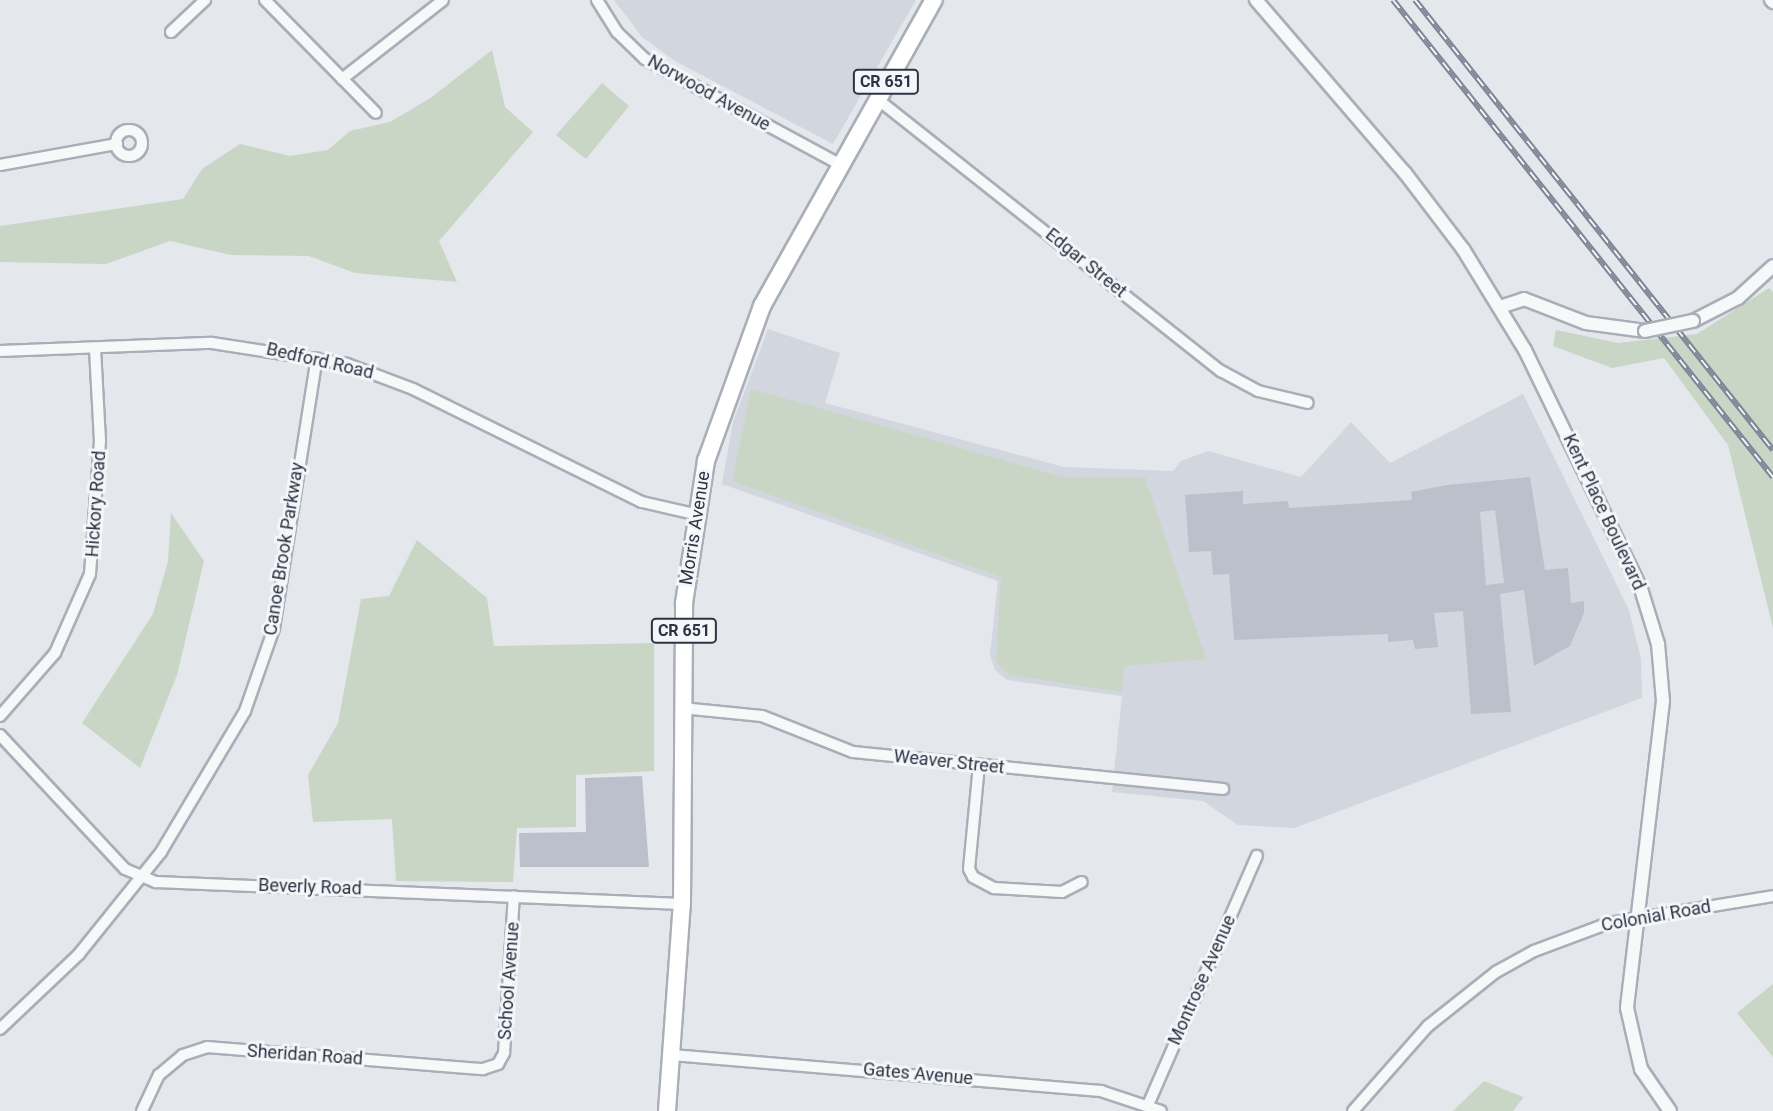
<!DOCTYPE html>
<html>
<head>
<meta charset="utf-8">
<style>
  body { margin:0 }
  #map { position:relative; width:1773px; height:1111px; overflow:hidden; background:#e4e7ec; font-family:Roboto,sans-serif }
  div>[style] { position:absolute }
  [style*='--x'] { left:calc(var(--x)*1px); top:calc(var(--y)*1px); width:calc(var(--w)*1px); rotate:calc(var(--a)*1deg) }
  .built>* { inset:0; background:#d2d6de }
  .green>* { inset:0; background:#c9d6c5 }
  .building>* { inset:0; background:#bbc0ca }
  .roads { filter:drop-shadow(2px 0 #a9aeb7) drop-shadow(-2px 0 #a9aeb7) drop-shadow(0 2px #a9aeb7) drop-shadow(0 -2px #a9aeb7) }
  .minor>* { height:10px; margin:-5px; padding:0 5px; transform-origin:5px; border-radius:5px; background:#f7f8fa }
  .minor>.ring { margin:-5px; padding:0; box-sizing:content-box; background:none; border:10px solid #f7f8fa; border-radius:50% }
  .tertiary>* { height:12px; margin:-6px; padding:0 6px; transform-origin:6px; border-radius:6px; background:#f7f8fa }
  .primary>* { height:16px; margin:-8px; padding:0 8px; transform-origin:8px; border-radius:8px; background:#fff }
  .rail>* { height:6px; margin-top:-3px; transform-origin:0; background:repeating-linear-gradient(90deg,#f4f6f9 0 10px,#7d8696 0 20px); box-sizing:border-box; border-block:2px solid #7d8696 }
  .bridges { filter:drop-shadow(2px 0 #a9aeb7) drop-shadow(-2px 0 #a9aeb7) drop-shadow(0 2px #a9aeb7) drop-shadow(0 -2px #a9aeb7) }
  .tertiary-bridge>* { height:12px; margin:-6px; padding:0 6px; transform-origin:6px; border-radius:6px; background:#f7f8fa }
  span { translate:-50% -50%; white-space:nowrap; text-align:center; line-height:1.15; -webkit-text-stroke:6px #f4f6f9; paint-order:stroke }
  .shield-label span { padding:2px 5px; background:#f4f6f9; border:2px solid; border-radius:5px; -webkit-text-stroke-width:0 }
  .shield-label { font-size:16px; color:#2b3445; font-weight:700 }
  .street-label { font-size:18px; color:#2b3445 }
</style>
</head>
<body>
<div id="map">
  <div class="built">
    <i style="clip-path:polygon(614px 0,916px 0,833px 144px,675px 61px,642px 37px)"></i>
    <i style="clip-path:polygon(768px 329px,840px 353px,825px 403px,1064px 467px,1173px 471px,1181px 461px,1208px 451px,1301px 477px,1351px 422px,1390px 463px,1523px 394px,1629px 610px,1641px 659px,1642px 698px,1294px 828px,1238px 825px,1203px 801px,1112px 792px,1122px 696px,1007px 680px,995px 670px,990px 655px,998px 581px,722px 484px,733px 422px)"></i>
  </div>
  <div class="green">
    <i style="clip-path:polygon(492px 50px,505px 107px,533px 132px,439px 241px,457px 282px,355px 273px,309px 256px,231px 255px,170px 241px,106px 264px,0 262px,0 226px,183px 199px,202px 169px,240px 144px,290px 156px,328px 150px,350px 131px,390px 122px,432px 97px)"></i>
    <i style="clip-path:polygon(602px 83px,629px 106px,586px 159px,556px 135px)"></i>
    <i style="clip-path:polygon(1769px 288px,1773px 292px,1773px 628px,1728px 445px,1664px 358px,1612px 368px,1553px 346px,1556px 330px,1618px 343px,1697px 334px)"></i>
    <i style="clip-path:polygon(751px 389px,1063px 477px,1145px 477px,1206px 659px,1124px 666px,1122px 692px,1010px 675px,996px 662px,1001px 577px,732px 481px)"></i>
    <i style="clip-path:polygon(171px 513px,204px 561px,177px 675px,140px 768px,82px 723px,153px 614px,168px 561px)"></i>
    <i style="clip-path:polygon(417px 540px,487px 598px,494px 646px,654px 643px,654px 771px,576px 775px,576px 827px,517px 828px,513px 882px,396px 881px,392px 819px,313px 822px,308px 775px,338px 723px,361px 599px,389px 596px)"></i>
    <i style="clip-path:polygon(1773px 984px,1773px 1057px,1737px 1013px)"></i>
    <i style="clip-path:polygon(1484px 1081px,1523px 1097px,1523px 1098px,1513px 1111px,1453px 1111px)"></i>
  </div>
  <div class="building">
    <i style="clip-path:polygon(evenodd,1530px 477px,1545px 570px,1568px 568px,1571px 603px,1584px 601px,1584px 613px,1570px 646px,1534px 666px,1524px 590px,1500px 594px,1511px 712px,1471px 714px,1463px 611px,1434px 613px,1438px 647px,1415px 649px,1413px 640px,1388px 642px,1388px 634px,1234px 640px,1229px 574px,1213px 575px,1211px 551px,1189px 552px,1185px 495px,1243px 491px,1243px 504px,1288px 501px,1289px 508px,1412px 500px,1411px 492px,1447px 485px,1530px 477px,1495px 510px,1504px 583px,1486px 585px,1480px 512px,1495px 510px)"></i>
    <i style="clip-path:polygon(642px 776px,649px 867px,520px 867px,519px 833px,586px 832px,585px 778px)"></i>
  </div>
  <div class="roads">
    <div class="minor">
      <i style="--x:265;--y:0;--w:158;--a:45.5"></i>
      <i style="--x:597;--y:0;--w:38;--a:58"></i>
      <i style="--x:617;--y:32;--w:39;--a:44"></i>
      <i style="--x:645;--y:59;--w:221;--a:28.4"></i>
      <i style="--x:171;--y:32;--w:47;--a:-43.3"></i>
      <i style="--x:342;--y:79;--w:128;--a:-38"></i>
      <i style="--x:876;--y:98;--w:440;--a:38.4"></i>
      <i style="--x:1221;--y:371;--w:42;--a:28.4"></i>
      <i style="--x:1258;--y:391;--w:51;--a:13.5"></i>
      <i class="ring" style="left:116px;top:130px;width:16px;height:16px"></i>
      <i style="--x:0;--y:165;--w:119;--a:-10.2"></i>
      <i style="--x:0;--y:351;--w:212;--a:-2.2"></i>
      <i style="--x:212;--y:343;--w:137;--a:8.8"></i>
      <i style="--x:347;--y:364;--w:71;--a:20.7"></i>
      <i style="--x:413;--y:389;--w:255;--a:26.3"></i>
      <i style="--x:642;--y:502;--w:53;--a:13"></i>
      <i style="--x:682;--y:708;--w:80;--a:5.7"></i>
      <i style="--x:762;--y:716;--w:98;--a:21.6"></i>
      <i style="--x:853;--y:752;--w:372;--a:5.7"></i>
      <i style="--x:0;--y:716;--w:84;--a:-48.9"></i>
      <i style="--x:55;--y:653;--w:86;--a:-66.1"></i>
      <i style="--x:90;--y:574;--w:133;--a:-85.7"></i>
      <i style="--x:100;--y:441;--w:93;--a:-93.1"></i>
      <i style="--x:0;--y:735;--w:183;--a:47"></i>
      <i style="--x:125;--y:869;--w:34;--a:23"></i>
      <i style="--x:156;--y:882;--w:526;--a:2.4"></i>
      <i style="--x:979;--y:765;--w:104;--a:95.5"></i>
      <i style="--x:969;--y:869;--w:9;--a:63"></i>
      <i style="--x:973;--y:877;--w:24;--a:28"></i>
      <i style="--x:994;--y:888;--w:68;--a:3.4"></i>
      <i style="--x:1062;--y:892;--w:22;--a:-27"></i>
      <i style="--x:0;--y:1029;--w:109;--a:-43.5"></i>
      <i style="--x:79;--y:954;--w:131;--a:-51.2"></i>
      <i style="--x:161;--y:852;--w:164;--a:-59.2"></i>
      <i style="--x:245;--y:711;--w:88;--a:-70.7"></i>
      <i style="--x:274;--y:628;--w:273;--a:-81"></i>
      <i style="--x:671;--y:1055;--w:432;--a:4.8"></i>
      <i style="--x:1101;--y:1091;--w:63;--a:18.4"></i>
      <i style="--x:1148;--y:1105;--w:272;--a:-66.4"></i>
      <i style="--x:142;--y:1111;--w:40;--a:-65"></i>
      <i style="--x:159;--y:1075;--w:31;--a:-40"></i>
      <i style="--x:183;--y:1055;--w:25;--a:-18"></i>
      <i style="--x:207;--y:1047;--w:277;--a:4.6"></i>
      <i style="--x:483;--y:1069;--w:16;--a:-18"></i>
      <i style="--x:498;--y:1064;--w:13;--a:-61"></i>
      <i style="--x:504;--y:1053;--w:157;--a:-86.4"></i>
      <i style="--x:1353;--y:1111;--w:113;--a:-48.6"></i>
      <i style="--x:1428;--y:1026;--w:87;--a:-38.5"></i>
      <i style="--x:1496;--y:972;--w:43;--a:-28.9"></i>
      <i style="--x:1534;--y:951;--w:80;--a:-20.5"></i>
      <i style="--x:1609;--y:923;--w:166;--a:-9.3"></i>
    </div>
    <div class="tertiary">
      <i style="--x:1256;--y:0;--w:228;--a:49.3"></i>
      <i style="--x:1405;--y:173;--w:96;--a:52.7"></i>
      <i style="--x:1463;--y:249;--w:119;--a:58.5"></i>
      <i style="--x:1525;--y:350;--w:266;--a:64.1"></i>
      <i style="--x:1641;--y:589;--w:58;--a:72.8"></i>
      <i style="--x:1658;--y:644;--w:57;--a:85"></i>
      <i style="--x:1663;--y:701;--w:309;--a:96.7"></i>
      <i style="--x:1627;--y:1008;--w:63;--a:77.1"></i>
      <i style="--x:1641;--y:1069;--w:51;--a:55.4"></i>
      <i style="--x:1771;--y:0;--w:3;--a:45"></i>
      <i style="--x:1500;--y:307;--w:25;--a:-18"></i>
      <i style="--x:1524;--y:299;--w:66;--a:21.2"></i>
      <i style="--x:1586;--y:323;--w:60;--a:7.7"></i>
      <i style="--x:1693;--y:321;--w:51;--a:-27.1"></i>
      <i style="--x:1738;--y:298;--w:47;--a:-42.4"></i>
    </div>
    <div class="primary">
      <i style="--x:667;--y:1111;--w:208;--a:-85.9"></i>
      <i style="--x:682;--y:904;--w:301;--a:-89.6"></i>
      <i style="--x:684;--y:603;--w:144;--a:-81.2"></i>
      <i style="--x:706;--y:461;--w:165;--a:-70.1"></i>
      <i style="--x:762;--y:306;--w:351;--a:-60.7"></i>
    </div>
  </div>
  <div class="rail">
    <i style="--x:1393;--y:0;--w:610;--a:51.46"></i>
    <i style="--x:1415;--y:0;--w:575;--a:51.5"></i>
  </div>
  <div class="bridges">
    <div class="tertiary-bridge">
      <i style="--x:1645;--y:331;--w:49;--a:-11.8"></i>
    </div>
  </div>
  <div class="shield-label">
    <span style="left:886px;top:82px">CR 651</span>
    <span style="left:684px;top:631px">CR 651</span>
  </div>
  <div class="street-label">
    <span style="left:709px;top:93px;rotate:29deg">Norwood Avenue</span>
    <span style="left:1086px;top:263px;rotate:39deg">Edgar Street</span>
    <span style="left:320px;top:361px;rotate:13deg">Bedford Road</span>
    <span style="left:96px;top:504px;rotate:-86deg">Hickory Road</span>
    <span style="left:1604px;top:512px;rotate:65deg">Kent Place Boulevard</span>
    <span style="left:695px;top:528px;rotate:-81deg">Morris Avenue</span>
    <span style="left:284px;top:549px;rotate:-81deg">Canoe Brook Parkway</span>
    <span style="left:949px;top:762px;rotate:6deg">Weaver Street</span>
    <span style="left:310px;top:887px;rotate:2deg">Beverly Road</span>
    <span style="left:1656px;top:916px;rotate:-10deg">Colonial Road</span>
    <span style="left:1202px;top:980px;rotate:-66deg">Montrose Avenue</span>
    <span style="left:509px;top:981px;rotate:-86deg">School Avenue</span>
    <span style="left:305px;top:1055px;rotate:4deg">Sheridan Road</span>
    <span style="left:918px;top:1074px;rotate:5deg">Gates Avenue</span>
  </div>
</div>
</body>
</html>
